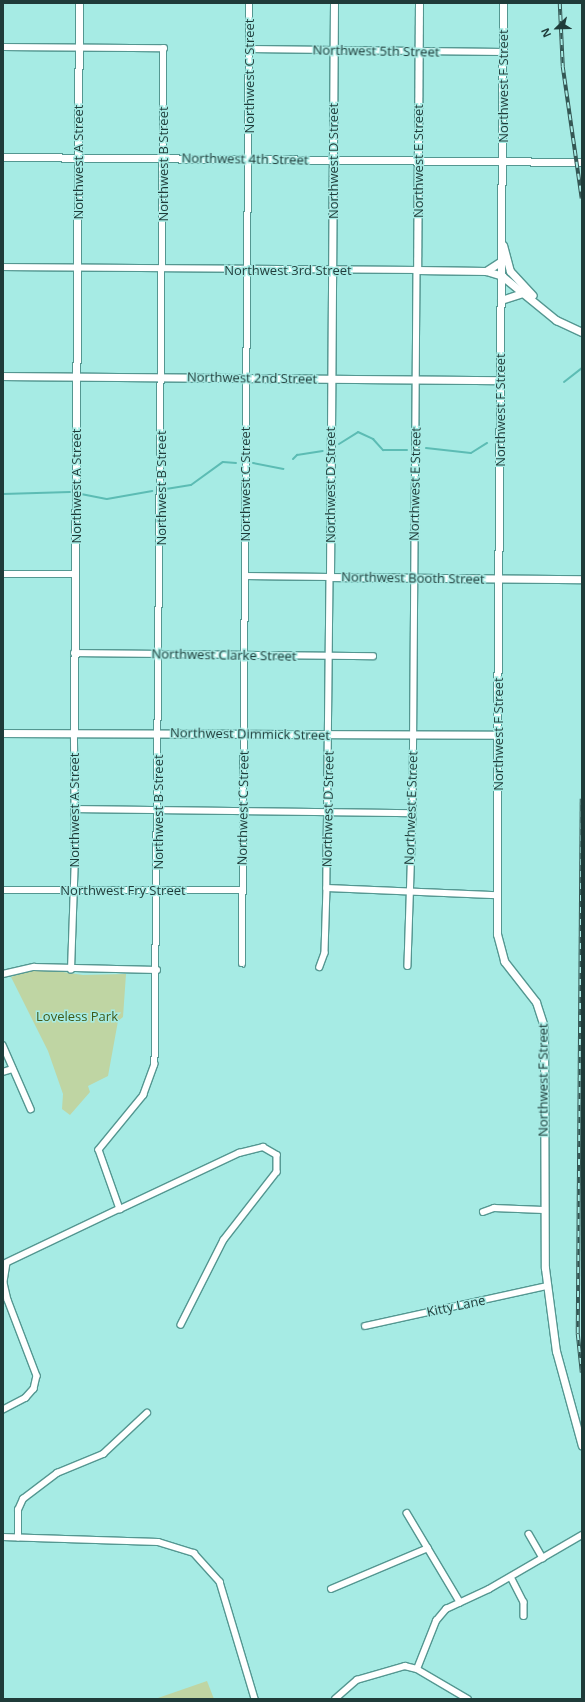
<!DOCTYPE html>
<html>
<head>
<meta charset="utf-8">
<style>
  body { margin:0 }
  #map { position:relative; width:585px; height:1702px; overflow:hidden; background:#a6ebe4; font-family:"Open Sans",sans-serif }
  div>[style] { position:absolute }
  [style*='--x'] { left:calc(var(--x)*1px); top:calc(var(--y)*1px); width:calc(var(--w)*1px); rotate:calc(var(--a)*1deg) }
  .green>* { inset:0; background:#bfd5a3 }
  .stream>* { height:2px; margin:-1px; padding:0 1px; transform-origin:1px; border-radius:1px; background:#5cbcb4 }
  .roads { filter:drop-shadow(1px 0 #549791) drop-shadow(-1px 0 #549791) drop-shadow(0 1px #549791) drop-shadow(0 -1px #549791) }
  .minor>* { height:5.5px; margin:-2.75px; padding:0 2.75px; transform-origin:2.75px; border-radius:2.75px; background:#fff }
  .tertiary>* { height:7px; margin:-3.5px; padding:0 3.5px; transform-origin:3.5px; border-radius:3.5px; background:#fff }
  .secondary>* { height:7px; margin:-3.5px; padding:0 3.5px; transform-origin:3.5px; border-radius:3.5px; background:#fff }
  .rail>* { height:3.5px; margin-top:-1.75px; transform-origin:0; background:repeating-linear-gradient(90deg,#a6ebe4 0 6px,#345754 0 12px); box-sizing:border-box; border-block:1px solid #345754 }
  span { translate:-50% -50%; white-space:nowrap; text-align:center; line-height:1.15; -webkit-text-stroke:3px #a6ebe4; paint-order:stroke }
  .street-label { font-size:13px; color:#1f3b39 }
  .park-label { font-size:13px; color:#3f5815 }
  .frame { position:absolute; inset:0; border:4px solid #1f3b39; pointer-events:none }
  .north { position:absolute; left:537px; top:8px; width:40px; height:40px; -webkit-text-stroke:3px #a6ebe4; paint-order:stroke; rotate:247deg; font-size:11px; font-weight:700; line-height:16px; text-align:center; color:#1f3b39 }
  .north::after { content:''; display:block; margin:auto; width:14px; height:18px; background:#1f3b39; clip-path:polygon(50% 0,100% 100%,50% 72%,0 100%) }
</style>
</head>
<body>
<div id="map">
  <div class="green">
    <i style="clip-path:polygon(43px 969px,83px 975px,126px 974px,123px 1017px,118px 1021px,108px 1076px,88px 1086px,90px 1092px,70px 1115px,62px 1109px,63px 1094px,48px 1051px,11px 977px,29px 970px)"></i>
    <i style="clip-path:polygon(207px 1681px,214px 1699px,155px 1699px)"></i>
  </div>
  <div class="stream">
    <i style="--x:564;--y:382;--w:23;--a:-38"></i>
    <i style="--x:339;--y:444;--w:22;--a:-32"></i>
    <i style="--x:358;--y:432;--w:17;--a:25"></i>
    <i style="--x:373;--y:439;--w:15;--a:48"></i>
    <i style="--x:383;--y:450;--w:24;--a:0"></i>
    <i style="--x:426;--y:448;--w:45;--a:6.3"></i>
    <i style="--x:471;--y:453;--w:19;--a:-32"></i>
    <i style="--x:293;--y:459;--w:6;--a:-45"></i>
    <i style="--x:297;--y:455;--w:26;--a:-9"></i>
    <i style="--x:253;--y:463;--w:31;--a:11"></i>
    <i style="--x:166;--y:489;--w:25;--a:-9"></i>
    <i style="--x:191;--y:485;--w:39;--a:-36"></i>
    <i style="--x:223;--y:462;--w:13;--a:4"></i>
    <i style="--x:3;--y:494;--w:67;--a:-1.7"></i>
    <i style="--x:81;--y:494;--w:26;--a:11"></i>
    <i style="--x:107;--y:499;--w:46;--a:-10.1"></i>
  </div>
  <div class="roads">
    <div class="minor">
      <i style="--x:3;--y:47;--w:161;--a:0.4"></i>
      <i style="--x:164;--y:48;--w:1016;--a:90.51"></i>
      <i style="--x:155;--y:1064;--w:33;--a:110"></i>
      <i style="--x:144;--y:1095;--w:71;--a:129.3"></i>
      <i style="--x:99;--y:1150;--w:63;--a:70.4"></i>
      <i style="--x:120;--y:1209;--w:125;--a:154.5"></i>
      <i style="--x:7;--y:1263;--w:20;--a:99"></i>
      <i style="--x:4;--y:1283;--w:17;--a:77"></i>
      <i style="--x:8;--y:1300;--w:81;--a:69.1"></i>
      <i style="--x:37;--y:1376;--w:13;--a:103"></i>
      <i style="--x:34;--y:1389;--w:12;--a:132"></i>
      <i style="--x:26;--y:1398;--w:26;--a:152"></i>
      <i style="--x:249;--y:49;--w:254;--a:0.7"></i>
      <i style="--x:3;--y:267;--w:414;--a:0.4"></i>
      <i style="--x:417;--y:270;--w:543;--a:90.42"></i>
      <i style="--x:413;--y:813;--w:153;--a:91.9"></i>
      <i style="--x:3;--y:574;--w:72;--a:0"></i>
      <i style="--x:245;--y:576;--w:85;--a:0.7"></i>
      <i style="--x:330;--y:577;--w:311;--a:90.6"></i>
      <i style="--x:327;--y:888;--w:65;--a:91.8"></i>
      <i style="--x:325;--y:953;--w:15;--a:110"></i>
      <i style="--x:74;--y:653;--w:299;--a:0.6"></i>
      <i style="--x:74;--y:809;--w:339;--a:0.7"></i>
      <i style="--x:327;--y:888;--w:170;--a:2.4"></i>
      <i style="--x:3;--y:890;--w:239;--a:0"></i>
      <i style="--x:242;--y:964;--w:961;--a:-89.58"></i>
      <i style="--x:71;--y:970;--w:113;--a:-88"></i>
      <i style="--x:75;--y:857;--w:125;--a:-90.5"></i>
      <i style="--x:3;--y:974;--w:32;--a:-13"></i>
      <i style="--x:34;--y:967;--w:123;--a:1.4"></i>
      <i style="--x:3;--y:1045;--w:70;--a:66.4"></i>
      <i style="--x:3;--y:1072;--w:10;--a:-17"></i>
      <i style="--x:120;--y:1209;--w:132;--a:-25.2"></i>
      <i style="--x:239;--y:1153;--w:25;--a:-14"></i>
      <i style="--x:263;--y:1147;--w:16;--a:30"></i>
      <i style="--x:277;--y:1155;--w:17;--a:90"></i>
      <i style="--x:277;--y:1172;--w:86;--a:127.9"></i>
      <i style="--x:224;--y:1240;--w:95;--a:116.8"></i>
      <i style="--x:483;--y:1212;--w:12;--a:-20"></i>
      <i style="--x:494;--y:1208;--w:49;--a:2.3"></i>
      <i style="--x:365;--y:1326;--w:186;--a:-12.4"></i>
      <i style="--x:407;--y:1513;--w:104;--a:59.2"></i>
      <i style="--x:529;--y:1534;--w:28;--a:60"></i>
      <i style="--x:3;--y:1537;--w:155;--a:1.8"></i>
      <i style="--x:158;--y:1542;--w:38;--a:17"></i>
      <i style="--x:194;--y:1553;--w:39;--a:48"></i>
      <i style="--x:220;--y:1582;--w:122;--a:73.3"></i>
      <i style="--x:18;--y:1538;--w:28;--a:-90"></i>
      <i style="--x:18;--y:1510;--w:12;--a:-66"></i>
      <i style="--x:23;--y:1499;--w:43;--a:-37.4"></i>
      <i style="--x:57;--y:1473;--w:50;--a:-22.4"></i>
      <i style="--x:103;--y:1454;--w:60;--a:-43"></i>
      <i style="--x:511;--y:1577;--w:28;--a:63"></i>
      <i style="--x:524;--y:1602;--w:14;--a:90"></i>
      <i style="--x:331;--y:1589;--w:105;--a:-22.9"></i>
      <i style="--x:417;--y:1669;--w:52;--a:-68.4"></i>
      <i style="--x:436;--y:1621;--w:16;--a:-50"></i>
      <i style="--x:446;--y:1609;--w:47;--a:-24.9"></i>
      <i style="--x:489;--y:1589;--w:108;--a:-30.1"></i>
      <i style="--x:335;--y:1699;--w:29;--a:-41"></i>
      <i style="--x:357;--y:1680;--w:50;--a:-16.3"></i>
      <i style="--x:405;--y:1666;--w:12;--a:14"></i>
      <i style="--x:417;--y:1669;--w:59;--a:30.5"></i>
    </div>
    <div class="tertiary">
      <i style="--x:334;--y:3;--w:574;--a:90.4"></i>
      <i style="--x:330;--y:577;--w:252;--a:0.5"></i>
      <i style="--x:3;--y:157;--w:579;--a:0.49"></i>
      <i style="--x:3;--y:376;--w:497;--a:0.5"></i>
      <i style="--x:74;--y:732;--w:729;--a:-89.61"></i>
      <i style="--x:497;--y:735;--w:199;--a:90"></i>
      <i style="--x:497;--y:934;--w:28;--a:75"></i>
      <i style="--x:504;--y:961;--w:52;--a:52"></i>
      <i style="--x:536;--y:1002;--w:25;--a:72"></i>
      <i style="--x:544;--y:1026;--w:242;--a:89.8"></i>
      <i style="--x:545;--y:1268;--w:84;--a:82.5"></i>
      <i style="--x:556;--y:1351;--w:98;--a:74.7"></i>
    </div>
    <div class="secondary">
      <i style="--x:419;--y:3;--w:267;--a:90.4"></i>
      <i style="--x:417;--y:270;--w:69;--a:0.8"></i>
      <i style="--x:486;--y:271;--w:17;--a:17"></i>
      <i style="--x:502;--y:276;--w:70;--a:39.2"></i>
      <i style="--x:556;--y:320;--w:29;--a:25"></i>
      <i style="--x:503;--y:245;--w:27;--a:75"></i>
      <i style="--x:510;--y:271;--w:33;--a:47"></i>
      <i style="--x:486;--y:271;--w:17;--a:-33"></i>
      <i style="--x:501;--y:300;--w:23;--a:-18"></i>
      <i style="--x:3;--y:733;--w:494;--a:0.2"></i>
      <i style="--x:497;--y:735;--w:732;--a:-89.53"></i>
    </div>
  </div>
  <div class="rail">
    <i style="--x:560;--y:3;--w:64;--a:87.3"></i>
    <i style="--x:563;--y:67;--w:133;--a:81.8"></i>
    <i style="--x:582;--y:799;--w:535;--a:90.43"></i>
    <i style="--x:578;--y:1334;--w:39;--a:84"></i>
  </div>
  <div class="street-label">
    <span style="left:376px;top:51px;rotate:1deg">Northwest 5th Street</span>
    <span style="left:249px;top:76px;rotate:-90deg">Northwest C Street</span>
    <span style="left:503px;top:86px;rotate:-90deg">Northwest F Street</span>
    <span style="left:245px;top:159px;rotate:1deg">Northwest 4th Street</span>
    <span style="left:333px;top:161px;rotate:-90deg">Northwest D Street</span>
    <span style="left:418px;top:161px;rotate:-90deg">Northwest E Street</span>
    <span style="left:78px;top:162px;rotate:-90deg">Northwest A Street</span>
    <span style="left:163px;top:164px;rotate:-90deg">Northwest B Street</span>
    <span style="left:288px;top:270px">Northwest 3rd Street</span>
    <span style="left:252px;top:378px;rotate:1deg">Northwest 2nd Street</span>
    <span style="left:500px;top:410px;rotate:-90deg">Northwest F Street</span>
    <span style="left:245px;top:484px;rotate:-90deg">Northwest C Street</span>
    <span style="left:415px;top:484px;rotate:-89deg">Northwest E Street</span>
    <span style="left:330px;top:485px;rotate:-90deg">Northwest D Street</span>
    <span style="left:76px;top:486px;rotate:-90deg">Northwest A Street</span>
    <span style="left:161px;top:488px;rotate:-90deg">Northwest B Street</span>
    <span style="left:413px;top:578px;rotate:1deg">Northwest Booth Street</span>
    <span style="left:224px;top:655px;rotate:1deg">Northwest Clarke Street</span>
    <span style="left:250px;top:734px;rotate:1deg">Northwest Dimmick Street</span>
    <span style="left:498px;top:734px;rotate:-90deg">Northwest F Street</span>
    <span style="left:243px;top:808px;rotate:-89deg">Northwest C Street</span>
    <span style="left:411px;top:808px;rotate:-88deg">Northwest E Street</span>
    <span style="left:328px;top:809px;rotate:-89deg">Northwest D Street</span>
    <span style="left:74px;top:810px;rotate:-90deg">Northwest A Street</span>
    <span style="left:158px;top:812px;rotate:-90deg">Northwest B Street</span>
    <span style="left:123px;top:890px">Northwest Fry Street</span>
    <span style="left:543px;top:1080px;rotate:-90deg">Northwest F Street</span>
    <span style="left:456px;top:1306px;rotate:-12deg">Kitty Lane</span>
  </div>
  <div class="park-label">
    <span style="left:77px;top:1016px">Loveless Park</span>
  </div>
  <div class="frame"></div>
  <div class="north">N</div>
</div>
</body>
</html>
